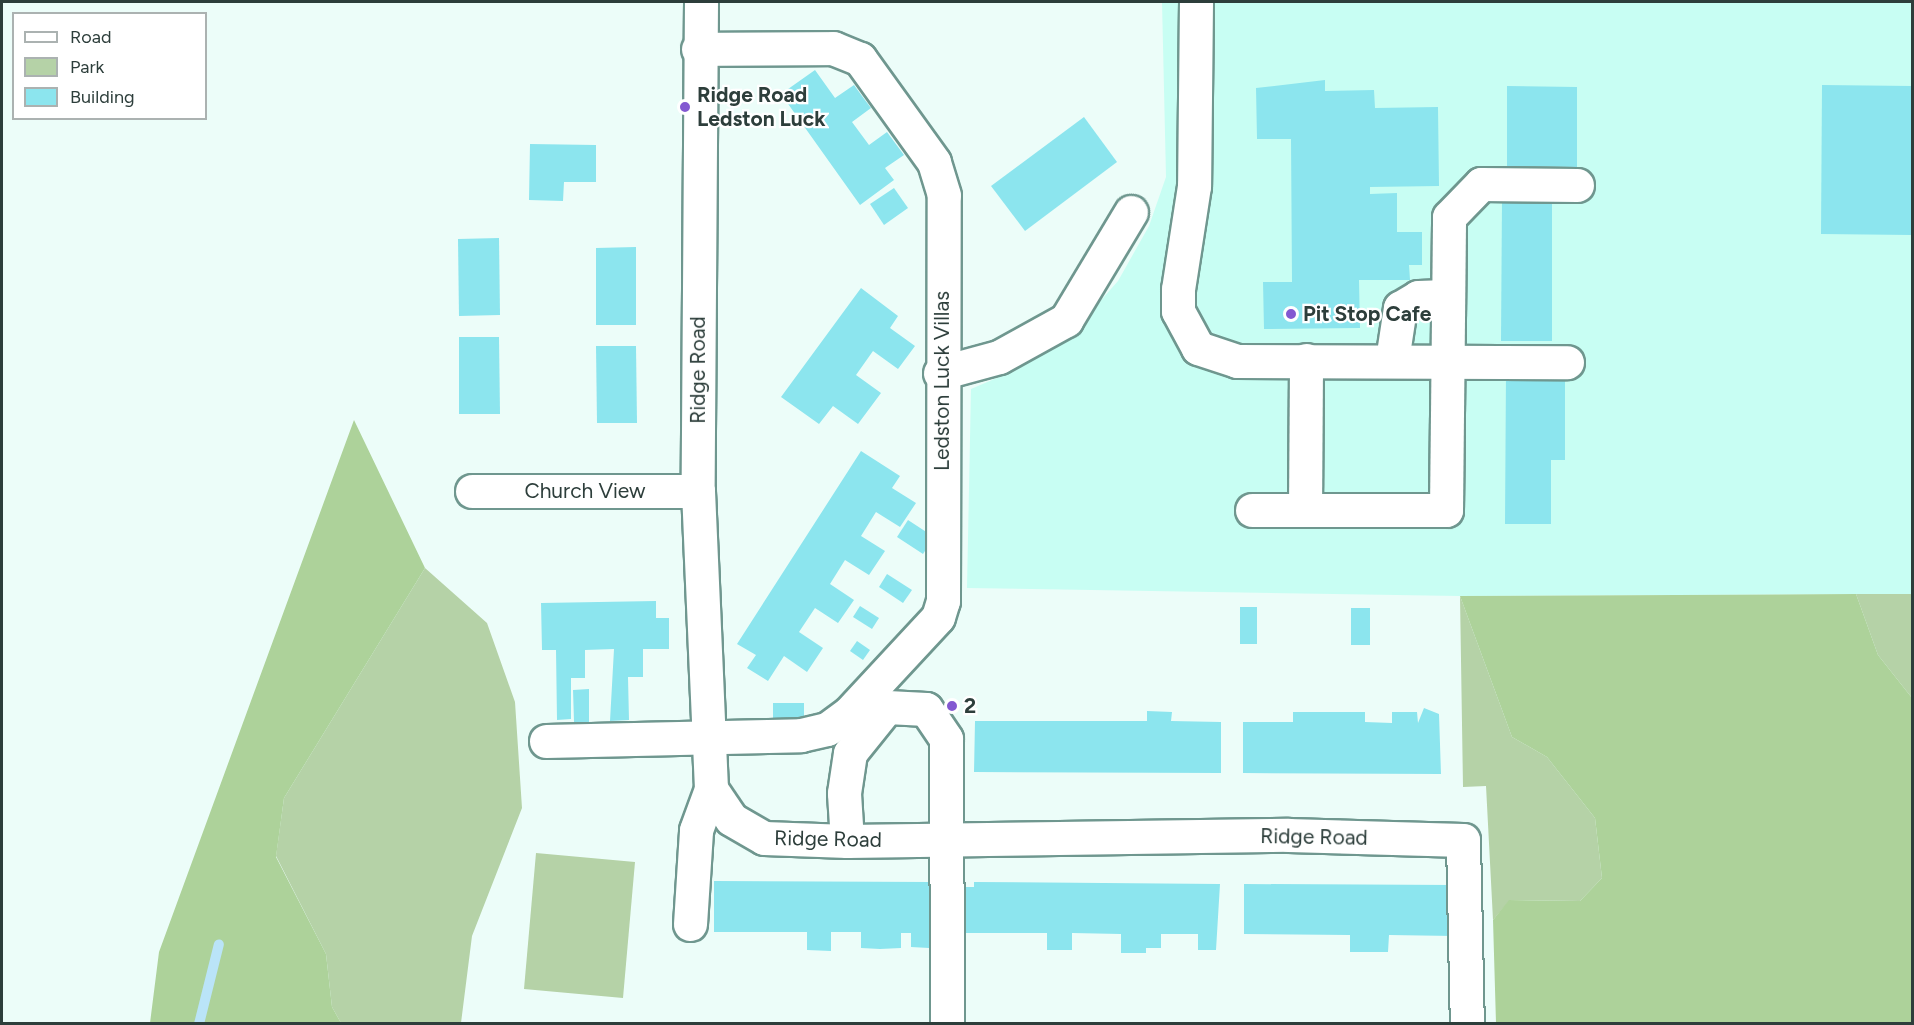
<!DOCTYPE html>
<html>
<head>
<meta charset="utf-8">
<style>
  body { margin:0 }
  #map { position:relative; width:1914px; height:1025px; overflow:hidden; background:#ecfdf9; font-family:Figtree,sans-serif }
  div>[style] { position:absolute }
  [style*='--x'] { left:calc(var(--x)*1px); top:calc(var(--y)*1px); width:calc(var(--w)*1px); rotate:calc(var(--a)*1deg) }
  .built>* { inset:0; background:#c8fef3 }
  .green>* { inset:0; background:#b5d2a7 }
  .forest>* { inset:0; background:#add29a }
  .stream>* { height:10px; margin:-5px; padding:0 5px; transform-origin:5px; border-radius:5px; background:#bae4f8 }
  .building>* { inset:0; background:#8ce5ee }
  .roads { filter:drop-shadow(2px 0 #6f978f) drop-shadow(-2px 0 #6f978f) drop-shadow(0 2px #6f978f) drop-shadow(0 -2px #6f978f) }
  .minor>* { height:33px; margin:-16.5px; padding:0 16.5px; transform-origin:16.5px; border-radius:16.5px; background:#fff }
  .dots>* { width:16px; height:16px; translate:-50% -50%; box-sizing:border-box; border:3px solid #fff; border-radius:50% }
  span { translate:-50% -50%; white-space:nowrap; text-align:center; line-height:1.15; -webkit-text-stroke:4.5px #fff; paint-order:stroke }
  .poi-label { font-size:21px; color:#2d3e3b; font-weight:700 }
  .left { translate:0 -50%; text-align:left }
  .street-label { font-size:21px; color:#2d3e3b }
  .frame { position:absolute; inset:0; border:3px solid #2d3e3b; pointer-events:none }
  .legend { position:absolute; left:12px; top:12px; width:195px; height:108px; box-sizing:border-box; background:#fff; border:2px solid #abb2b1; margin:0; padding:8px 10px; list-style:none; font-size:18px; color:#2d3e3b }
  .legend li { display:flex; align-items:center; gap:12px; height:30px }
  .legend b { width:30px; border:2px solid #abb2b1 }
</style>
</head>
<body>
<div id="map">
  <div class="built">
    <i style="clip-path:polygon(1162px 2px,1912px 2px,1912px 594px,1460px 596px,967px 588px,971px 389px,1006px 374px,1073px 332px,1118px 281px,1149px 226px,1166px 177px)"></i>
  </div>
  <div class="green">
    <i style="clip-path:polygon(425px 568px,487px 623px,515px 702px,522px 808px,472px 936px,461px 1023px,341px 1023px,332px 1007px,326px 954px,276px 856px,284px 798px)"></i>
    <i style="clip-path:polygon(1856px 594px,1912px 594px,1912px 698px,1878px 655px)"></i>
    <i style="clip-path:polygon(1460px 596px,1512px 737px,1547px 757px,1595px 818px,1602px 878px,1580px 901px,1510px 900px,1493px 920px,1486px 786px,1463px 787px)"></i>
    <i style="clip-path:polygon(536px 853px,635px 862px,623px 998px,524px 989px)"></i>
  </div>
  <div class="forest">
    <i style="clip-path:polygon(354px 420px,425px 568px,284px 798px,276px 857px,326px 954px,332px 1007px,341px 1023px,150px 1023px,159px 952px)"></i>
    <i style="clip-path:polygon(1856px 594px,1878px 655px,1912px 698px,1912px 1023px,1496px 1023px,1493px 920px,1509px 900px,1580px 901px,1602px 878px,1595px 818px,1547px 757px,1512px 737px,1460px 596px)"></i>
  </div>
  <div class="stream">
    <i style="--x:199;--y:1024;--w:82;--a:-76"></i>
  </div>
  <div class="building">
    <i style="clip-path:polygon(815px 70px,835px 98px,854px 85px,862px 96px,871px 108px,852px 122px,869px 145px,887px 132px,904px 155px,885px 168px,894px 180px,860px 205px,781px 94px)"></i>
    <i style="clip-path:polygon(1325px 80px,1325px 91px,1374px 90px,1375px 108px,1438px 107px,1439px 186px,1370px 187px,1370px 194px,1397px 193px,1397px 232px,1422px 232px,1422px 265px,1409px 265px,1410px 280px,1359px 280px,1360px 328px,1264px 329px,1263px 282px,1292px 282px,1291px 139px,1257px 139px,1256px 88px)"></i>
    <i style="clip-path:polygon(1822px 85px,1912px 86px,1912px 235px,1821px 234px)"></i>
    <i style="clip-path:polygon(1507px 86px,1577px 87px,1577px 167px,1507px 166px)"></i>
    <i style="clip-path:polygon(1084px 117px,1117px 162px,1025px 231px,991px 186px)"></i>
    <i style="clip-path:polygon(530px 144px,596px 145px,596px 182px,564px 182px,563px 201px,529px 200px)"></i>
    <i style="clip-path:polygon(894px 188px,908px 208px,884px 225px,870px 204px)"></i>
    <i style="clip-path:polygon(1502px 200px,1552px 200px,1552px 341px,1501px 341px)"></i>
    <i style="clip-path:polygon(499px 238px,500px 315px,459px 316px,458px 239px)"></i>
    <i style="clip-path:polygon(636px 247px,636px 325px,596px 325px,596px 248px)"></i>
    <i style="clip-path:polygon(861px 288px,898px 316px,890px 328px,915px 346px,898px 369px,873px 351px,856px 375px,881px 393px,858px 424px,833px 406px,819px 424px,781px 397px)"></i>
    <i style="clip-path:polygon(459px 337px,499px 337px,500px 414px,459px 414px)"></i>
    <i style="clip-path:polygon(596px 346px,636px 346px,637px 423px,597px 423px)"></i>
    <i style="clip-path:polygon(1506px 372px,1565px 373px,1565px 460px,1551px 460px,1551px 524px,1505px 524px)"></i>
    <i style="clip-path:polygon(861px 451px,900px 476px,892px 488px,916px 503px,900px 527px,876px 512px,861px 536px,885px 551px,869px 575px,845px 560px,830px 584px,854px 600px,838px 623px,815px 608px,799px 632px,823px 648px,807px 672px,784px 656px,768px 681px,747px 668px,756px 655px,737px 644px)"></i>
    <i style="clip-path:polygon(908px 520px,934px 537px,923px 554px,897px 537px)"></i>
    <i style="clip-path:polygon(887px 574px,912px 590px,903px 603px,879px 587px)"></i>
    <i style="clip-path:polygon(656px 601px,656px 618px,669px 618px,669px 649px,643px 649px,643px 677px,628px 677px,629px 720px,610px 721px,614px 649px,585px 650px,585px 678px,571px 678px,571px 719px,557px 720px,556px 650px,542px 650px,541px 603px)"></i>
    <i style="clip-path:polygon(860px 606px,879px 618px,872px 629px,853px 617px)"></i>
    <i style="clip-path:polygon(1240px 607px,1257px 607px,1257px 644px,1240px 644px)"></i>
    <i style="clip-path:polygon(1351px 608px,1370px 608px,1370px 645px,1351px 645px)"></i>
    <i style="clip-path:polygon(857px 641px,870px 650px,863px 660px,850px 651px)"></i>
    <i style="clip-path:polygon(589px 689px,589px 722px,574px 722px,573px 690px)"></i>
    <i style="clip-path:polygon(773px 703px,804px 703px,804px 719px,773px 719px)"></i>
    <i style="clip-path:polygon(1424px 708px,1439px 714px,1441px 774px,1243px 773px,1243px 722px,1293px 722px,1293px 712px,1365px 712px,1365px 722px,1392px 723px,1392px 712px,1417px 712px,1418px 723px)"></i>
    <i style="clip-path:polygon(1147px 711px,1172px 712px,1171px 721px,1221px 722px,1221px 773px,974px 772px,975px 721px,1147px 721px)"></i>
    <i style="clip-path:polygon(714px 881px,930px 882px,929px 948px,911px 947px,911px 933px,901px 933px,901px 948px,880px 949px,861px 948px,861px 932px,831px 932px,831px 951px,807px 950px,807px 932px,714px 932px)"></i>
    <i style="clip-path:polygon(974px 882px,1220px 884px,1216px 950px,1198px 950px,1198px 934px,1161px 934px,1161px 948px,1146px 948px,1146px 953px,1121px 953px,1121px 934px,1072px 933px,1072px 950px,1047px 950px,1047px 933px,960px 933px,960px 887px,974px 887px)"></i>
    <i style="clip-path:polygon(1244px 884px,1454px 885px,1454px 936px,1389px 935px,1388px 952px,1350px 952px,1350px 935px,1244px 934px)"></i>
  </div>
  <div class="roads">
    <div class="minor">
      <i style="--x:701;--y:2;--w:489;--a:90.4"></i>
      <i style="--x:698;--y:491;--w:298;--a:87.5"></i>
      <i style="--x:711;--y:789;--w:36;--a:56"></i>
      <i style="--x:731;--y:819;--w:38;--a:30"></i>
      <i style="--x:764;--y:838;--w:83;--a:2.1"></i>
      <i style="--x:847;--y:841;--w:441;--a:-0.8"></i>
      <i style="--x:1288;--y:835;--w:175;--a:1.6"></i>
      <i style="--x:1463;--y:840;--w:184;--a:88.8"></i>
      <i style="--x:1196;--y:2;--w:184;--a:90.6"></i>
      <i style="--x:1194;--y:186;--w:104;--a:98.8"></i>
      <i style="--x:1178;--y:289;--w:22;--a:90"></i>
      <i style="--x:1178;--y:311;--w:42;--a:61.6"></i>
      <i style="--x:1198;--y:348;--w:41;--a:18.4"></i>
      <i style="--x:1237;--y:361;--w:330;--a:0.2"></i>
      <i style="--x:1392;--y:360;--w:53;--a:-81.3"></i>
      <i style="--x:1400;--y:308;--w:21;--a:-31"></i>
      <i style="--x:1418;--y:297;--w:28;--a:-2"></i>
      <i style="--x:940;--y:373;--w:61;--a:-15.2"></i>
      <i style="--x:999;--y:357;--w:77;--a:-28.9"></i>
      <i style="--x:1066;--y:320;--w:126;--a:-59"></i>
      <i style="--x:472;--y:491;--w:226;--a:0"></i>
      <i style="--x:1252;--y:510;--w:194;--a:0"></i>
      <i style="--x:1446;--y:510;--w:293;--a:-89.4"></i>
      <i style="--x:1449;--y:217;--w:46;--a:-45.9"></i>
      <i style="--x:1481;--y:184;--w:96;--a:0.6"></i>
      <i style="--x:1305;--y:510;--w:150;--a:-89.6"></i>
      <i style="--x:546;--y:741;--w:255;--a:-1.3"></i>
      <i style="--x:801;--y:735;--w:27;--a:-13"></i>
      <i style="--x:827;--y:729;--w:26;--a:-36"></i>
      <i style="--x:848;--y:714;--w:132;--a:-47.1"></i>
      <i style="--x:938;--y:617;--w:17;--a:-73"></i>
      <i style="--x:943;--y:601;--w:406;--a:-89.9"></i>
      <i style="--x:944;--y:195;--w:34;--a:-107"></i>
      <i style="--x:934;--y:162;--w:127;--a:-125.7"></i>
      <i style="--x:860;--y:59;--w:29;--a:-158"></i>
      <i style="--x:833;--y:48;--w:135;--a:179.6"></i>
      <i style="--x:847;--y:841;--w:48;--a:-93.6"></i>
      <i style="--x:844;--y:793;--w:40;--a:-81.5"></i>
      <i style="--x:850;--y:753;--w:59;--a:-51.2"></i>
      <i style="--x:887;--y:707;--w:39;--a:3"></i>
      <i style="--x:926;--y:709;--w:36;--a:56"></i>
      <i style="--x:946;--y:739;--w:285;--a:89.8"></i>
      <i style="--x:690;--y:924;--w:94;--a:-86.3"></i>
      <i style="--x:696;--y:830;--w:44;--a:-69.9"></i>
    </div>
  </div>
  <div class="dots">
    <i style="left:685px;top:107px;background:#8358d1"></i>
    <i style="left:1291px;top:314px;background:#8358d1"></i>
    <i style="left:952px;top:706px;background:#8358d1"></i>
  </div>
  <div class="poi-label">
    <span class="left" style="left:697px;top:107px">Ridge Road<br>Ledston Luck</span>
    <span class="left" style="left:1303px;top:314px">Pit Stop Cafe</span>
    <span class="left" style="left:964px;top:706px">2</span>
  </div>
  <div class="street-label">
    <span style="left:698px;top:370px;rotate:-90deg">Ridge Road</span>
    <span style="left:942px;top:381px;rotate:-90deg">Ledston Luck Villas</span>
    <span style="left:585px;top:491px">Church View</span>
    <span style="left:1314px;top:837px;rotate:1deg">Ridge Road</span>
    <span style="left:828px;top:839px;rotate:1deg">Ridge Road</span>
  </div>
  <div class="frame"></div>
  <ul class="legend">
  <li><b style="height:8px;background:#fff"></b>Road</li>
  <li><b style="height:16px;background:#b5d2a7"></b>Park</li>
  <li><b style="height:16px;background:#8ce5ee"></b>Building</li>
  </ul>
</div>
</body>
</html>
